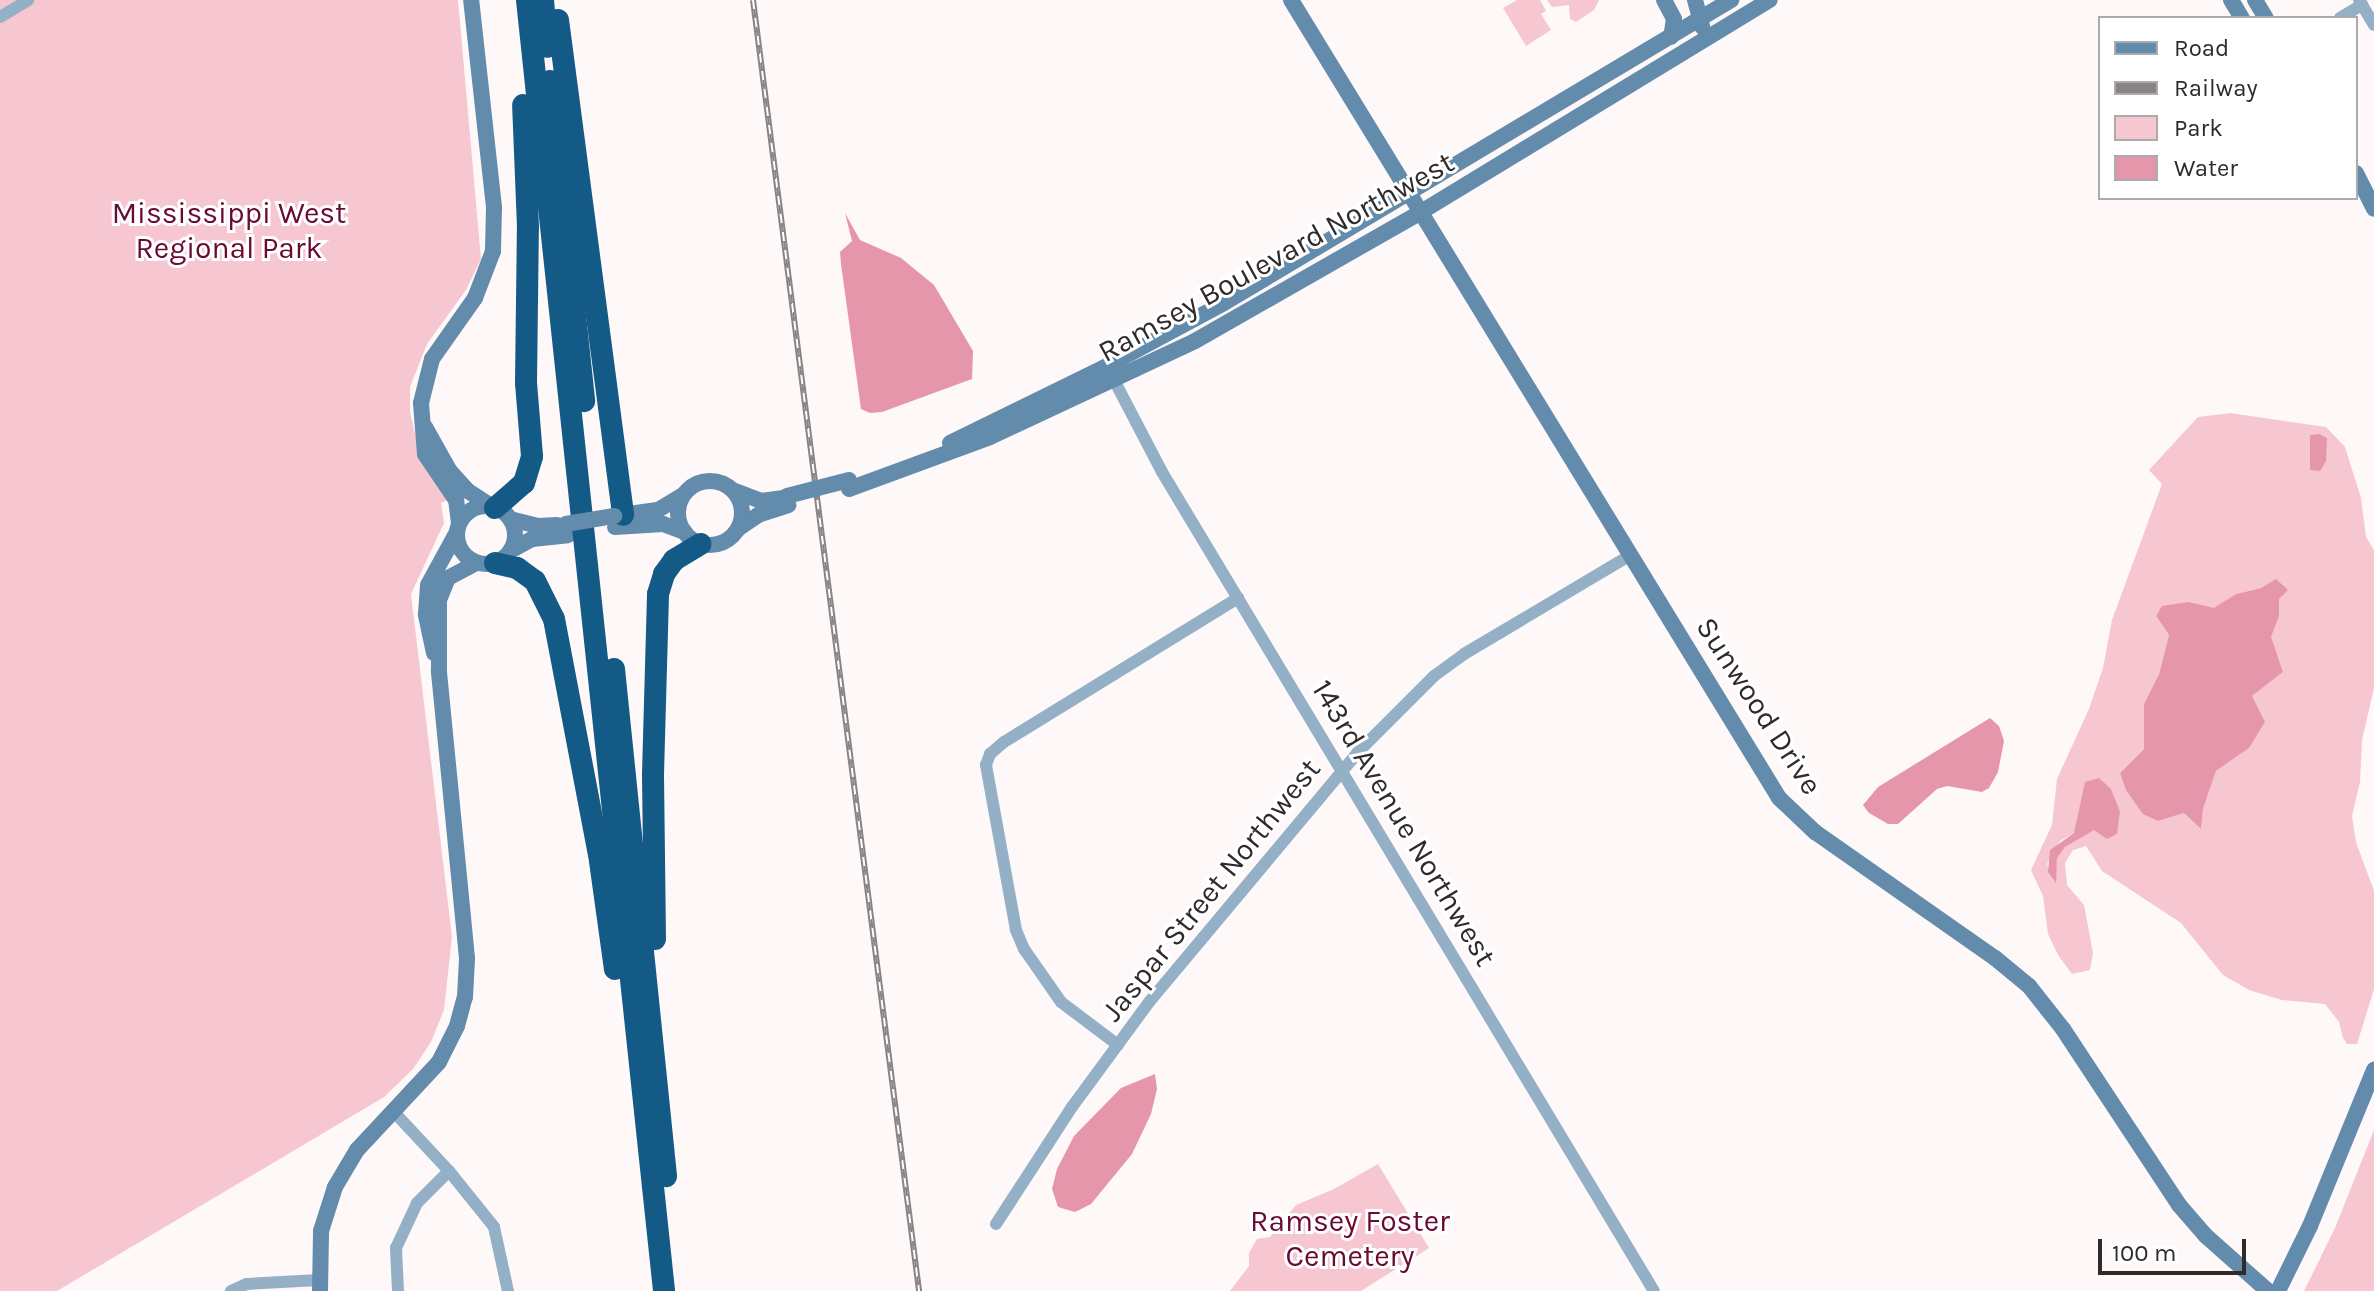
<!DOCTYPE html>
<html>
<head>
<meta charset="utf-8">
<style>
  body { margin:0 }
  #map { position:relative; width:2374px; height:1291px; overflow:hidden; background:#fef8f9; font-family:Karla,sans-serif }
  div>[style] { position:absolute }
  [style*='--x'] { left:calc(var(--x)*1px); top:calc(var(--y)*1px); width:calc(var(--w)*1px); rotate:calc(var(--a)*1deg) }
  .green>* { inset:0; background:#f6c6d1 }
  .water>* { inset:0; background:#e696aa }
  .street>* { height:12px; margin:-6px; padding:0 6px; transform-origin:6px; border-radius:6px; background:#94b0c6 }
  .secondary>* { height:16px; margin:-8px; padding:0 8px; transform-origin:8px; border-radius:8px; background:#628bac }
  .secondary>.ring { margin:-8px; padding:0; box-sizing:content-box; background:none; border:16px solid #628bac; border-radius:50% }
  .highway>* { height:22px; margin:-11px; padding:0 11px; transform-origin:11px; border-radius:11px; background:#145a87 }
  .rail>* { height:6px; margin-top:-3px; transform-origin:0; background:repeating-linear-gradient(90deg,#fff 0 9px,#898384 0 18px); box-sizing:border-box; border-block:2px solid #898384 }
  .secondary-bridge>* { height:16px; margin:-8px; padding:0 8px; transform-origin:8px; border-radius:8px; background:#628bac }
  span { translate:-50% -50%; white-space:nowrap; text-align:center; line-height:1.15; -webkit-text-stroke:6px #fff; paint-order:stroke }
  .park-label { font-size:30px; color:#690a32 }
  .street-label { font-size:30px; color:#302a2b }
  .legend { position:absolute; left:2098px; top:16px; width:260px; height:184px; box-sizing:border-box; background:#fff; border:2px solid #acaaaa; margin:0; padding:10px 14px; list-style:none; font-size:24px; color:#302a2b }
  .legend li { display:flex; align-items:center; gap:16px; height:40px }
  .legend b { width:40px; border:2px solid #acaaaa }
  .scale { position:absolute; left:2098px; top:1239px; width:148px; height:36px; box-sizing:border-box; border:4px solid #302a2b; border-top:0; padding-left:10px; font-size:24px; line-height:28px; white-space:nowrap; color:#302a2b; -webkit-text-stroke:6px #fff; paint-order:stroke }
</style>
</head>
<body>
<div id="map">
  <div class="green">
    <i style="clip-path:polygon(0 0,458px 0,481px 259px,466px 290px,427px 344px,410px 387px,410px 412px,420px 455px,449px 499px,441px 503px,444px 523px,411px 594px,452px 937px,444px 1010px,431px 1042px,413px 1069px,384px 1097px,57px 1291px,0 1291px)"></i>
    <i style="clip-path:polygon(1517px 0,1540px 0,1546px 11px,1541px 14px,1551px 30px,1526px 46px,1503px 8px)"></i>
    <i style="clip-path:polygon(1547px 0,1599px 0,1594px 10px,1576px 22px,1570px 19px,1569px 5px,1552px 7px)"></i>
    <i style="clip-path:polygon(evenodd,2230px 413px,2326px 427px,2345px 447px,2361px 498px,2366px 537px,2374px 550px,2374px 688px,2362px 740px,2360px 782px,2352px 816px,2356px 842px,2374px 891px,2374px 989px,2357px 1044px,2347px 1044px,2343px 1038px,2339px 1022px,2325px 1004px,2282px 1000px,2249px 990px,2223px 975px,2181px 923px,2102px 871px,2086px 846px,2073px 850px,2065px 863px,2067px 885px,2084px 905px,2093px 953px,2090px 970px,2072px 974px,2058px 955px,2048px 934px,2043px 896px,2031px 870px,2052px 825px,2057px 779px,2089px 709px,2103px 668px,2112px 620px,2162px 484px,2149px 470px,2198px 417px,2230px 413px,2261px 588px,2279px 599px,2279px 616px,2270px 637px,2283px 672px,2252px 696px,2249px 748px,2216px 771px,2203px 809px,2201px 829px,2184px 813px,2158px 821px,2120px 773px,2144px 749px,2144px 704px,2159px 674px,2169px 635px,2156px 616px,2189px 602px,2214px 609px,2236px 594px,2261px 588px,2230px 413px,2111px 789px,2120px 811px,2065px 847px,2057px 857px,2055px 882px,2047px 864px,2060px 841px,2074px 833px,2111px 789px)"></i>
    <i style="clip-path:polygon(2374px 1130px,2374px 1291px,2304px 1291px,2335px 1228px)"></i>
    <i style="clip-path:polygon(1378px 1164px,1429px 1248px,1361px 1291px,1230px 1291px,1249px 1266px,1249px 1253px,1257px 1239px,1270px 1237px,1296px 1205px,1334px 1189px)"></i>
  </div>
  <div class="water">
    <i style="clip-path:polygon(845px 213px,860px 240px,901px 258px,934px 285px,973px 351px,972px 379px,882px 412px,870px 413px,861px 409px,841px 264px,840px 252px,852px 241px)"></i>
    <i style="clip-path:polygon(2319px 434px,2327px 438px,2326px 461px,2320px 471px,2310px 470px,2310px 435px)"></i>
    <i style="clip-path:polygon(2276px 579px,2288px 590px,2279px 599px,2279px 616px,2271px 637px,2283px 672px,2252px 696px,2265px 722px,2249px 748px,2216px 771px,2203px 809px,2201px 829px,2184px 813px,2158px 821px,2143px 814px,2126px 790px,2120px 773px,2144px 749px,2144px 704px,2159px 674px,2169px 635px,2156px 616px,2162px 606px,2189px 602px,2214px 608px,2236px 594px,2261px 588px)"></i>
    <i style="clip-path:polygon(1990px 718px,1999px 726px,2004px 741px,1998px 772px,1989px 788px,1982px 792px,1947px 786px,1937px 789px,1898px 824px,1888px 824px,1869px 813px,1863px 805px,1878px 787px)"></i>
    <i style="clip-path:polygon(2099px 778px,2111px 789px,2120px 811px,2117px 834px,2107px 839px,2094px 830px,2065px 847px,2057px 858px,2056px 883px,2048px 872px,2050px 850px,2074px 833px,2085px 782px)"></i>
    <i style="clip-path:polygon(1155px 1074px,1157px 1089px,1151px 1114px,1132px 1154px,1091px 1204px,1075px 1212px,1058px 1207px,1052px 1189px,1057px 1169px,1074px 1136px,1121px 1088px)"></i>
  </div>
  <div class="street">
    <i style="--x:2359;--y:0;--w:29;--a:59"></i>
    <i style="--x:0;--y:17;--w:33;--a:-31"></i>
    <i style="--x:2340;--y:18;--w:26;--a:-31"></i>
    <i style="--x:1114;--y:380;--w:104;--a:62.4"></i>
    <i style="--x:1162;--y:472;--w:955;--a:59.01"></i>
    <i style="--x:1118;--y:1045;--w:71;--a:-143"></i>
    <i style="--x:1061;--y:1002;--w:65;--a:-124.9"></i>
    <i style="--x:1024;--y:949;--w:21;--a:-113"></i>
    <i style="--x:1016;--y:930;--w:168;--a:-100.3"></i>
    <i style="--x:986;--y:765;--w:12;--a:-70"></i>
    <i style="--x:990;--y:754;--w:18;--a:-41"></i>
    <i style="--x:1004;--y:742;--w:275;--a:-31.6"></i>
    <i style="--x:394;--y:1112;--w:81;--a:47"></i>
    <i style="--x:449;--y:1171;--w:72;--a:51.2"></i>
    <i style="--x:494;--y:1227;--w:66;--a:77.7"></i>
    <i style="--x:996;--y:1224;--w:140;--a:-57"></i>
    <i style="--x:1072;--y:1107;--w:132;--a:-53.7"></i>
    <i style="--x:1150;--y:1001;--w:323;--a:-50.1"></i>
    <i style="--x:1357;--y:753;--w:109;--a:-45"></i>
    <i style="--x:1434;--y:676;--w:37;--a:-36"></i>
    <i style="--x:1464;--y:654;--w:194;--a:-30.7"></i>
    <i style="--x:231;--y:1291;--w:17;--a:-24"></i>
    <i style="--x:247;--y:1284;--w:72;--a:-3.2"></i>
    <i style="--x:398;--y:1291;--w:43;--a:-92.7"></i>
    <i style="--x:396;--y:1248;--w:50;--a:-65"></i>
    <i style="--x:417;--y:1203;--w:45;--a:-45"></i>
  </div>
  <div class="secondary">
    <i style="--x:1291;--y:0;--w:935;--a:58.55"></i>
    <i style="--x:1779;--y:798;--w:50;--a:43.4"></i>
    <i style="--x:1815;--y:832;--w:220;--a:35"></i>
    <i style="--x:1995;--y:958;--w:44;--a:39.5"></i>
    <i style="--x:2029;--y:986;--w:55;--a:51.7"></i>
    <i style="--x:2063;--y:1029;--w:211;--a:56.6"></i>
    <i style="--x:2179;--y:1205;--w:41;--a:48.9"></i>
    <i style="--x:2206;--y:1236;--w:83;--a:41.6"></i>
    <i style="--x:1664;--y:0;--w:21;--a:62"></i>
    <i style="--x:1674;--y:19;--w:18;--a:99"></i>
    <i style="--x:1695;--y:0;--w:28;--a:75"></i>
    <i style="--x:2231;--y:0;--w:21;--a:59"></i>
    <i style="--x:2255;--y:0;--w:21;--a:59"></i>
    <i style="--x:2356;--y:173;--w:40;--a:63.4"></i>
    <i style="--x:425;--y:427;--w:49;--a:60.8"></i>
    <i style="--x:449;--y:470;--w:28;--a:48"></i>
    <i style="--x:468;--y:491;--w:27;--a:33"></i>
    <i style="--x:950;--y:443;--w:170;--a:-26.1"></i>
    <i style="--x:1103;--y:368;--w:137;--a:-28.2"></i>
    <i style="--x:1224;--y:303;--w:591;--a:-30.86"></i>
    <i class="ring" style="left:678px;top:481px;width:48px;height:48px"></i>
    <i style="--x:849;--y:489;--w:150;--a:-20.2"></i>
    <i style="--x:990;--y:437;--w:226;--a:-25.1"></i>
    <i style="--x:1195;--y:341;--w:260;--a:-29.7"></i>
    <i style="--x:1421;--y:212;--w:408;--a:-31.3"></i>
    <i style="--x:735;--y:491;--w:28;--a:21"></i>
    <i style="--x:761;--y:501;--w:21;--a:-8"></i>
    <i class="ring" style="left:457px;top:506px;width:42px;height:42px"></i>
    <i style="--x:614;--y:516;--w:44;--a:-7.8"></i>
    <i style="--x:658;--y:510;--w:29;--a:-31"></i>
    <i style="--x:510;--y:519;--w:29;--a:14"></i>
    <i style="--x:538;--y:526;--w:19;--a:-3"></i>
    <i style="--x:459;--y:523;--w:23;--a:-97"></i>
    <i style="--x:456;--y:500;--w:55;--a:-124"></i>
    <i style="--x:425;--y:454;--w:51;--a:-94.5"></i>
    <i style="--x:421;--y:403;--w:45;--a:-76"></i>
    <i style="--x:432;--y:359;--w:75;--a:-54.8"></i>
    <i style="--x:475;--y:298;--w:50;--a:-69"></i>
    <i style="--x:493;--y:251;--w:44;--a:-88.7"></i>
    <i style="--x:494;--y:207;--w:208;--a:-96.3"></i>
    <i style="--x:615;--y:527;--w:48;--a:-3.6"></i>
    <i style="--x:663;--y:524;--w:23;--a:20"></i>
    <i style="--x:739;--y:528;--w:23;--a:-34"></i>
    <i style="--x:758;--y:515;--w:32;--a:-18"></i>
    <i style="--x:510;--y:551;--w:25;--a:-29"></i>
    <i style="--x:532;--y:539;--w:36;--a:-6"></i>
    <i style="--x:434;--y:653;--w:40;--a:-102"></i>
    <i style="--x:426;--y:614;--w:29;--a:-86"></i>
    <i style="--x:428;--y:585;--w:60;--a:-61.3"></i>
    <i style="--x:320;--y:1291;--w:60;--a:-89"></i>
    <i style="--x:321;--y:1231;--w:46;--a:-72.3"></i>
    <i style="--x:335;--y:1187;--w:43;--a:-59.3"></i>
    <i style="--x:357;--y:1150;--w:120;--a:-47"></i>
    <i style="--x:439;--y:1062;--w:40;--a:-63.4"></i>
    <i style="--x:457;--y:1026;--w:30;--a:-75"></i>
    <i style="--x:465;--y:997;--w:39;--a:-87"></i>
    <i style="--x:467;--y:958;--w:289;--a:-95.6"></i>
    <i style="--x:439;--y:670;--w:70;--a:-90"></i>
    <i style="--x:439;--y:600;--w:24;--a:-68"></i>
    <i style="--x:448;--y:578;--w:32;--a:-28"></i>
    <i style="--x:2278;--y:1291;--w:72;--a:-63.8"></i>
    <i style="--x:2310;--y:1226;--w:169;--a:-67.7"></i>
  </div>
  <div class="highway">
    <i style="--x:527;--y:0;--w:1298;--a:83.94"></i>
    <i style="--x:543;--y:0;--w:47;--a:85.1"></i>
    <i style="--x:558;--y:20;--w:499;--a:82.5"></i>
    <i style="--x:550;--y:81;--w:322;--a:83.9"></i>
    <i style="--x:495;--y:508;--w:38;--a:-41"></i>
    <i style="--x:524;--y:483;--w:28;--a:-73"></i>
    <i style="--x:532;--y:456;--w:73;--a:-94.7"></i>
    <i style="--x:526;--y:383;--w:156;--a:-89.3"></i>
    <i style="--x:528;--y:227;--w:122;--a:-92.3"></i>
    <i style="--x:495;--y:563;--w:23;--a:13"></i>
    <i style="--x:517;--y:568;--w:22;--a:36"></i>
    <i style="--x:535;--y:581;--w:42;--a:63.4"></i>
    <i style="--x:554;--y:619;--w:239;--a:79.2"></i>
    <i style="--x:599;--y:854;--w:116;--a:82.1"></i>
    <i style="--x:614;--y:669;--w:510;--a:84.14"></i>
    <i style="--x:655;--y:939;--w:165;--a:-90.7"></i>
    <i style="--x:653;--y:774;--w:180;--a:-88.4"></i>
    <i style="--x:658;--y:594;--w:21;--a:-73"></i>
    <i style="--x:664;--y:574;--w:17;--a:-54"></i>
    <i style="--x:674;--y:560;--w:31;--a:-31"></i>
  </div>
  <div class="rail">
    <i style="--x:753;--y:0;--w:1302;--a:82.67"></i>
  </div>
  <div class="secondary-bridge">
    <i style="--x:787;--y:496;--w:64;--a:-14.5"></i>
    <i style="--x:566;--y:524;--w:49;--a:-9.5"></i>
  </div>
  <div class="park-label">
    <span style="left:229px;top:230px">Mississippi West<br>Regional Park</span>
    <span style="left:1350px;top:1238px">Ramsey Foster<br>Cemetery</span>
  </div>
  <div class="street-label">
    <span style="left:1276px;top:257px;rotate:-29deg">Ramsey Boulevard Northwest</span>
    <span style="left:1759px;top:706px;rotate:57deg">Sunwood Drive</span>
    <span style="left:1404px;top:823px;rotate:59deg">143rd Avenue Northwest</span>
    <span style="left:1211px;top:890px;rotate:-51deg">Jaspar Street Northwest</span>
  </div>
  <ul class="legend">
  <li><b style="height:10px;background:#628bac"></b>Road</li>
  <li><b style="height:10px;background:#898384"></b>Railway</li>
  <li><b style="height:22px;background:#f6c6d1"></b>Park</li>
  <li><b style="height:22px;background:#e696aa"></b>Water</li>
  </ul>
  <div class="scale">100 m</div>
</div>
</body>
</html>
